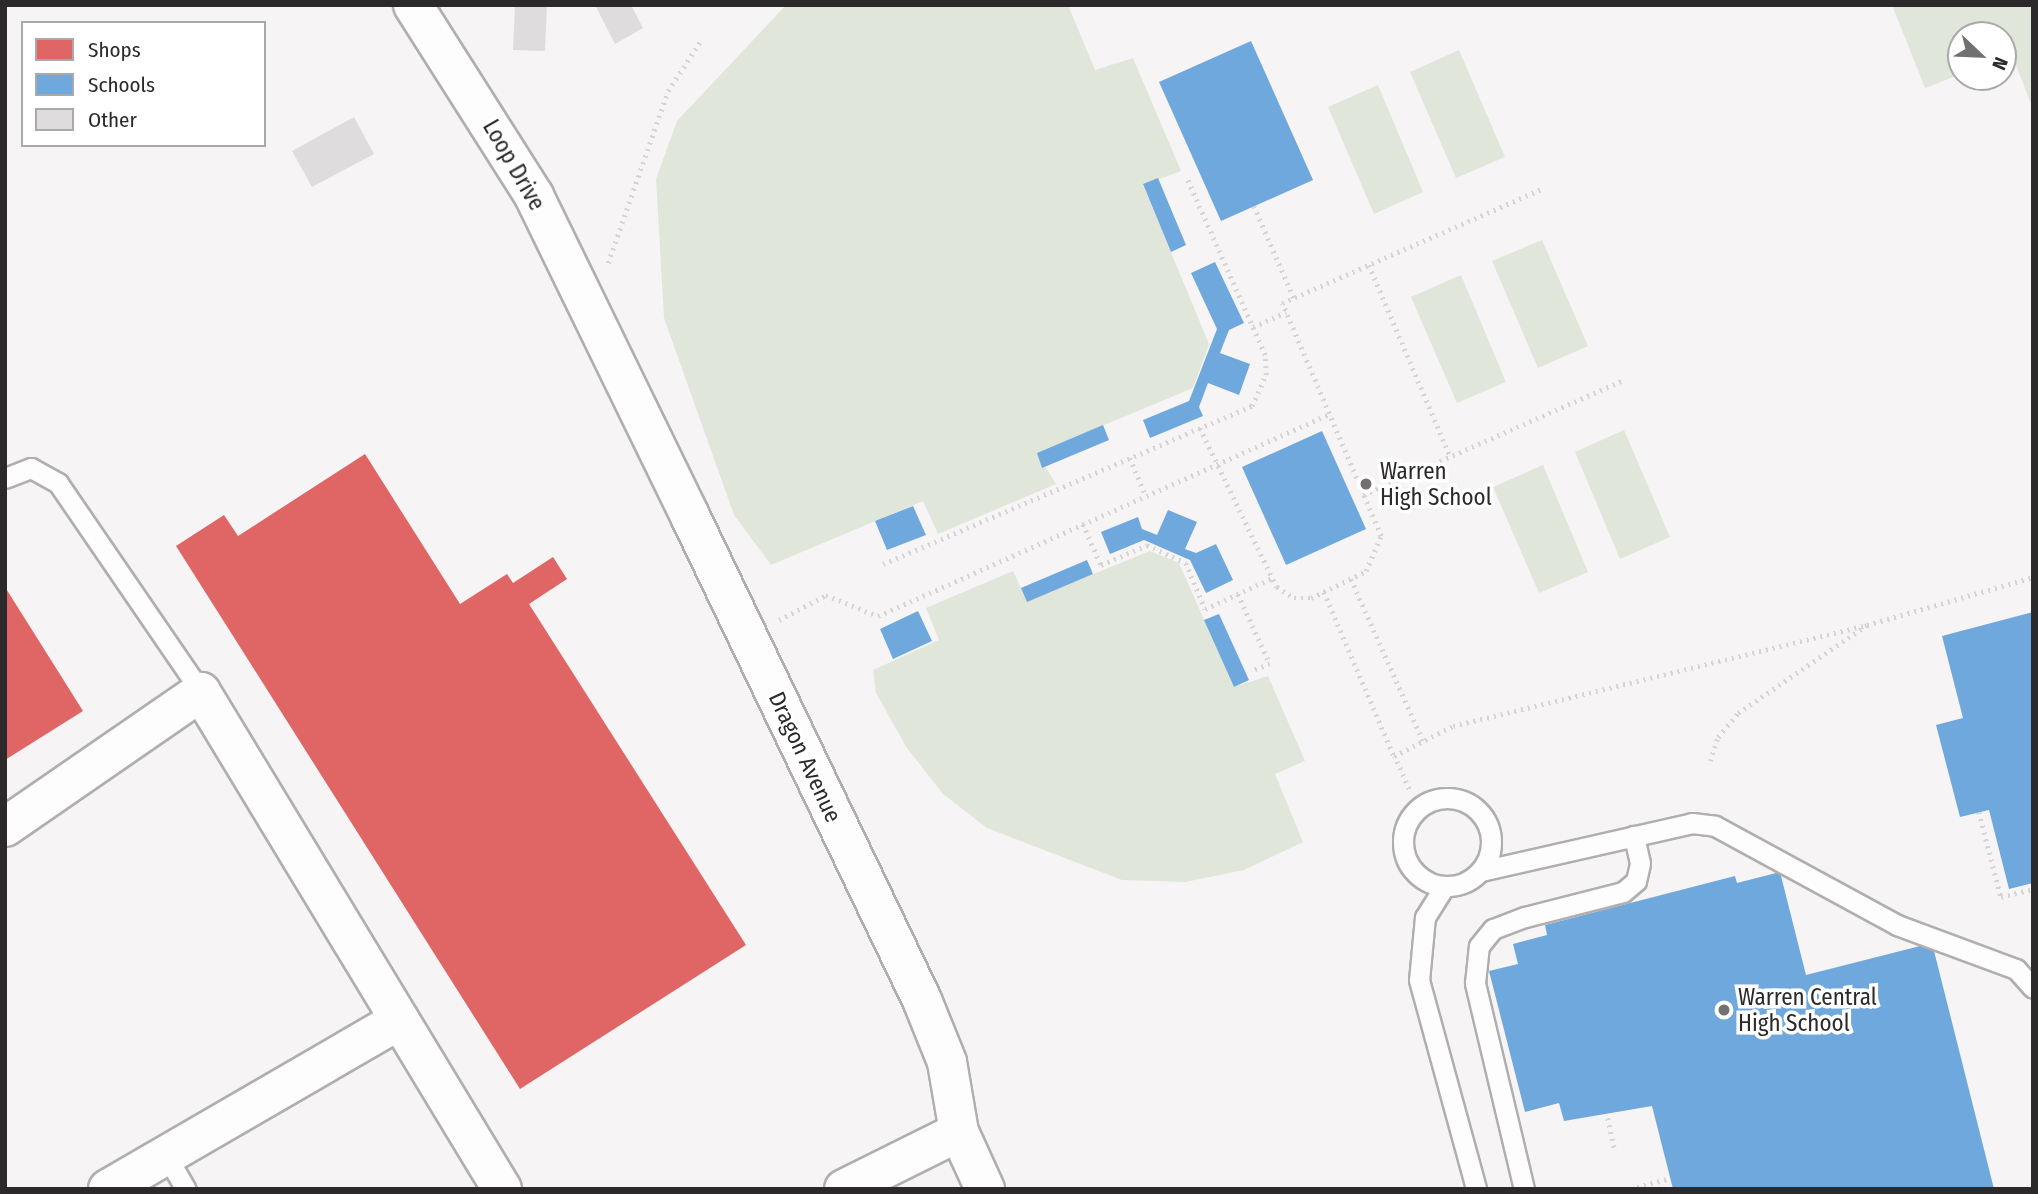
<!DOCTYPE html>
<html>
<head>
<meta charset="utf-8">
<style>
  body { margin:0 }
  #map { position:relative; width:2038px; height:1194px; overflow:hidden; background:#f7f4f5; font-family:"Fira Sans Condensed",sans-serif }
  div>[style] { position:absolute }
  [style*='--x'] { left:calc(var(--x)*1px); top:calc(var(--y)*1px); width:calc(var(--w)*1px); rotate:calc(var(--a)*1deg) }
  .green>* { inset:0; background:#e0e6da }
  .shops>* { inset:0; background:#e06666 }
  .schools>* { inset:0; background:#6fa8dc }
  .building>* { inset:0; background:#dedcdd }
  .path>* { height:4.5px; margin-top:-2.25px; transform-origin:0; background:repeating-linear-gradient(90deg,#d6d5d5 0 2px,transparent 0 7px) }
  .roads { filter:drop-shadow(2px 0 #b1aeaf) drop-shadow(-2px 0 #b1aeaf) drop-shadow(0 2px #b1aeaf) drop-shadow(0 -2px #b1aeaf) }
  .service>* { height:19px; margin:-9.5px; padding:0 9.5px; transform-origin:9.5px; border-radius:9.5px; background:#fefdfe }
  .service>.ring { margin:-9.5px; padding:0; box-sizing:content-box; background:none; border:19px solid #fefdfe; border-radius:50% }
  .minor>* { height:38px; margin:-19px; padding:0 19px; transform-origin:19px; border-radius:19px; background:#fefdfe }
  .dots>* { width:19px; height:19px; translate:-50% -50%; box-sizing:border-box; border:4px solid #fff; border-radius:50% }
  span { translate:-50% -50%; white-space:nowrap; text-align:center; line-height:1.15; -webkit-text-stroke:7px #fff; paint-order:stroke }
  .street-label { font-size:23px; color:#2b2929 }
  .poi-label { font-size:23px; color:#2b2929 }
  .left { translate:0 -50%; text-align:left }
  .frame { position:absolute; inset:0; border:7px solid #2b2929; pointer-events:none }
  .legend { position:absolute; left:21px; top:21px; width:245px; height:126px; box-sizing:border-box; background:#fff; border:2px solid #aaa9a9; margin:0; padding:9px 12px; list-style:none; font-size:21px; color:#2b2929 }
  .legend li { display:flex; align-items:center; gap:14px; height:35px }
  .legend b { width:35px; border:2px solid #aaa9a9 }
  .north { position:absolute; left:1947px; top:21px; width:70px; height:70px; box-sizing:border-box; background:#fff; border:2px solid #aaa9a9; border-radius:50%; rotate:113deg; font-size:19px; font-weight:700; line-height:28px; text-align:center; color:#2b2929 }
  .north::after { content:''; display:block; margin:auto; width:24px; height:32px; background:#727070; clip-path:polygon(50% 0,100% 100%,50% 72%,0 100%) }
</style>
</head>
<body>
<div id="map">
  <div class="green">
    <i style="clip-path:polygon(786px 5px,1068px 5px,1095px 70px,1133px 58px,1181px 171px,1143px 185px,1209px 344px,1193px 388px,1037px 453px,1056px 484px,938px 534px,923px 501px,771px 565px,734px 515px,664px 318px,656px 179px,677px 121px)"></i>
    <i style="clip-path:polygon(1892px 5px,2033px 5px,2033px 109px,2012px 55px,2003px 58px,2003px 35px,1961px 35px,1961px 74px,1925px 88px)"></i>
    <i style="clip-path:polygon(1459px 50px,1505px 157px,1456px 178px,1410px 72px)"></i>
    <i style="clip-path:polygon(1378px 85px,1423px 192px,1374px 214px,1328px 107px)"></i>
    <i style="clip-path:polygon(1542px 240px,1588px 346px,1538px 368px,1492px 261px)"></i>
    <i style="clip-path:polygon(1461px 275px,1506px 382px,1457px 403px,1411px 297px)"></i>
    <i style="clip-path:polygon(1624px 430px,1670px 537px,1620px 559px,1575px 452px)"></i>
    <i style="clip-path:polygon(1543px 465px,1588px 572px,1539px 593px,1493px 487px)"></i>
    <i style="clip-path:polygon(1150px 551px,1179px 563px,1234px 687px,1268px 676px,1305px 761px,1275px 774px,1303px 842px,1244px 870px,1185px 882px,1122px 880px,987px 828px,943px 794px,907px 748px,876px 693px,873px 670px,939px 640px,926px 608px,1013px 571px,1027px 601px)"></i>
  </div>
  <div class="shops">
    <i style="clip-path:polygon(365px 454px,460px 604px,507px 574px,513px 583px,553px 557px,567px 579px,529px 604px,746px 945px,520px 1089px,176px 546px,224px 515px,238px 536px)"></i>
    <i style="clip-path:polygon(5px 587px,83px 711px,5px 760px)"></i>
  </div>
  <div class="schools">
    <i style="clip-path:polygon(1251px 41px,1313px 180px,1221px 221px,1159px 82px)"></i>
    <i style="clip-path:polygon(1158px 178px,1186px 245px,1171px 252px,1143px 184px)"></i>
    <i style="clip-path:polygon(1215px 262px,1244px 323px,1229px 330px,1220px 353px,1250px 364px,1239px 395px,1208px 383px,1199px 407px,1203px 416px,1150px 438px,1143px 420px,1189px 401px,1217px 329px,1191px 273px)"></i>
    <i style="clip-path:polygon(1103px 425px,1109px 440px,1042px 468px,1037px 453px)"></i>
    <i style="clip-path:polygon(1322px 431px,1366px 529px,1286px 565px,1242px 467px)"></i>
    <i style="clip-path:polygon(913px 506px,926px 535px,887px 550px,875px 521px)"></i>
    <i style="clip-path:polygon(1168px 510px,1197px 522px,1185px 549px,1196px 553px,1216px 544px,1233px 580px,1206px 593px,1190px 560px,1144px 540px,1110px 554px,1101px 532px,1138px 517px,1142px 529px,1157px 535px)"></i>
    <i style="clip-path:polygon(1087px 560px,1093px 574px,1027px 602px,1021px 588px)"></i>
    <i style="clip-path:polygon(918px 611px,932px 641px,893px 659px,880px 629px)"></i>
    <i style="clip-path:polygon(2033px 612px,2033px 883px,2009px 889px,1989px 810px,1960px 817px,1936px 725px,1963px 718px,1942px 636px)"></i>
    <i style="clip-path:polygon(1219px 614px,1249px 680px,1234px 687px,1204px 620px)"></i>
    <i style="clip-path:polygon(1780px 872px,1806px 975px,1932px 943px,1994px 1189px,1673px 1189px,1652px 1106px,1564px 1121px,1559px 1103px,1525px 1112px,1489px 971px,1518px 964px,1513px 944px,1547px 935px,1545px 925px,1735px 876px,1737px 883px)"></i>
  </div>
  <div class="building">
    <i style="clip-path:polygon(515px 5px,547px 5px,545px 51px,513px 50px)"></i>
    <i style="clip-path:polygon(595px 5px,631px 5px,643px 28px,615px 44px)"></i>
    <i style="clip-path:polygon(354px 117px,374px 154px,312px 187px,292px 151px)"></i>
  </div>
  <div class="path">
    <i style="--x:1254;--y:206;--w:100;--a:66.5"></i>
    <i style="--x:608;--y:263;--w:182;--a:-70.8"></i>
    <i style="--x:668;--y:91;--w:59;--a:-56.9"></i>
    <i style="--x:1369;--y:265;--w:207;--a:67"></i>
    <i style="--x:1253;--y:327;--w:36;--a:-24"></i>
    <i style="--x:1200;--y:428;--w:177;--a:64.2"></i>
    <i style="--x:1277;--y:587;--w:20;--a:33"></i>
    <i style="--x:1294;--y:598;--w:17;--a:0"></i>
    <i style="--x:1311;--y:598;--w:61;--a:-26.1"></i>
    <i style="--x:1366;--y:571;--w:38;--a:-67"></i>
    <i style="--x:1381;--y:536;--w:253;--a:-113"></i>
    <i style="--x:1282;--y:303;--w:282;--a:-23.7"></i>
    <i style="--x:1130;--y:458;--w:41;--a:67.2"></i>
    <i style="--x:1363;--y:495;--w:283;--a:-23.8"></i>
    <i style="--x:1083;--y:524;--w:45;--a:66.3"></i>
    <i style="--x:1101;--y:565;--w:50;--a:-23.5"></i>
    <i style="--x:1147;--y:545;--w:43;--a:24.8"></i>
    <i style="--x:1186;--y:563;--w:50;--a:67.6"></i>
    <i style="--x:1205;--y:609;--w:74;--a:-24.8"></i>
    <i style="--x:883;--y:564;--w:401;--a:-23.2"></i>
    <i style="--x:1252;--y:406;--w:34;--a:-66"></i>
    <i style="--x:1266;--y:375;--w:20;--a:-93"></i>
    <i style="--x:1265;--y:355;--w:195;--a:-113.9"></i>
    <i style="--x:1351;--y:579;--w:177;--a:66"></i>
    <i style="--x:1324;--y:592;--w:178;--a:66.9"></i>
    <i style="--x:1238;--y:594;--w:77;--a:65.4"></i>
    <i style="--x:1270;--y:664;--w:19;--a:159"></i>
    <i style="--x:779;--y:620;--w:53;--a:-28"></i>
    <i style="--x:826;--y:595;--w:56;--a:22"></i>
    <i style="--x:878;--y:616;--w:494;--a:-24.1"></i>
    <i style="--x:1710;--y:761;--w:25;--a:-72"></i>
    <i style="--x:1718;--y:737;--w:31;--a:-50"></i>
    <i style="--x:1738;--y:713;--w:156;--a:-34.3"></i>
    <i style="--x:1867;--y:625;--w:173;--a:-16.1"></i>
    <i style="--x:1409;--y:789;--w:36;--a:-114"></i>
    <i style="--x:1394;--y:756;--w:66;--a:-27"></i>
    <i style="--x:1453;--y:726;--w:426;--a:-13.7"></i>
    <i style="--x:1979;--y:812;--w:88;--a:75.5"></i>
    <i style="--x:2001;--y:897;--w:33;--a:-14"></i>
    <i style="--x:1608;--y:1118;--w:30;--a:78"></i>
    <i style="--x:1637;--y:1187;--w:31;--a:-15"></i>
  </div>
  <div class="roads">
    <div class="service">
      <i style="--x:5;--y:478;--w:28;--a:-21"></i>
      <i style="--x:31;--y:468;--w:31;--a:29"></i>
      <i style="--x:58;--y:483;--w:253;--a:55.6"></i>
      <i class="ring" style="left:1403px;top:798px;width:69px;height:69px"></i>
      <i style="--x:1481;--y:871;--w:216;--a:-12.8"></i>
      <i style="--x:1692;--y:823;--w:23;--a:7"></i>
      <i style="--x:1715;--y:826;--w:207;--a:28.5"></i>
      <i style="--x:1897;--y:925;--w:127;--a:20.3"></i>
      <i style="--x:2016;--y:969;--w:25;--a:48"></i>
      <i style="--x:1444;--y:887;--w:36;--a:122"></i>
      <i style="--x:1425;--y:917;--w:63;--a:95.4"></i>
      <i style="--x:1419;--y:980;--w:217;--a:74.7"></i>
      <i style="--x:166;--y:1155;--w:39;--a:60"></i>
      <i style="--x:1524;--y:1189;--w:212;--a:-103.4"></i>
      <i style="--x:1475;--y:983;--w:37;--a:-84"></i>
      <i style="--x:1479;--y:946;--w:22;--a:-51"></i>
      <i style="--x:1493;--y:929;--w:34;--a:-21"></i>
      <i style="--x:1525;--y:917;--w:101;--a:-14.3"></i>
      <i style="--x:1623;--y:892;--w:17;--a:-40"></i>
      <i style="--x:1636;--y:881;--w:18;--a:-77"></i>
      <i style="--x:1640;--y:863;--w:28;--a:-103"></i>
    </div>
    <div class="minor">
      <i style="--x:413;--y:5;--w:226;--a:57.6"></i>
      <i style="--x:534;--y:196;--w:356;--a:64"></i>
      <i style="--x:690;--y:516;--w:537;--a:64.39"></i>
      <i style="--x:922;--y:1000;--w:67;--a:68"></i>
      <i style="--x:947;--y:1062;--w:71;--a:80.3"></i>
      <i style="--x:959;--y:1132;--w:63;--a:65.5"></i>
      <i style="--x:5;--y:827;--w:238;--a:-34.6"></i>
      <i style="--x:201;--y:692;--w:581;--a:58.8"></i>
      <i style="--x:108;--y:1189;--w:337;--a:-30.1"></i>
      <i style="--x:844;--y:1189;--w:128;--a:-26.4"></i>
    </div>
  </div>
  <div class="dots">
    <i style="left:1366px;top:484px;background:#727070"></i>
    <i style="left:1724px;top:1010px;background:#727070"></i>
  </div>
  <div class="street-label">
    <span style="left:514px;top:165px;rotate:60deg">Loop Drive</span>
    <span style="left:805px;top:757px;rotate:65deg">Dragon Avenue</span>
  </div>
  <div class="poi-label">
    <span class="left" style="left:1380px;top:484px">Warren<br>High School</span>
    <span class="left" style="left:1738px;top:1010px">Warren Central<br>High School</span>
  </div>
  <div class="frame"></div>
  <ul class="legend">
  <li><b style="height:19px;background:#e06666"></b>Shops</li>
  <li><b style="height:19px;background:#6fa8dc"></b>Schools</li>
  <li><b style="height:19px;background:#dedcdd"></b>Other</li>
  </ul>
  <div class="north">N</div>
</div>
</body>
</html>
